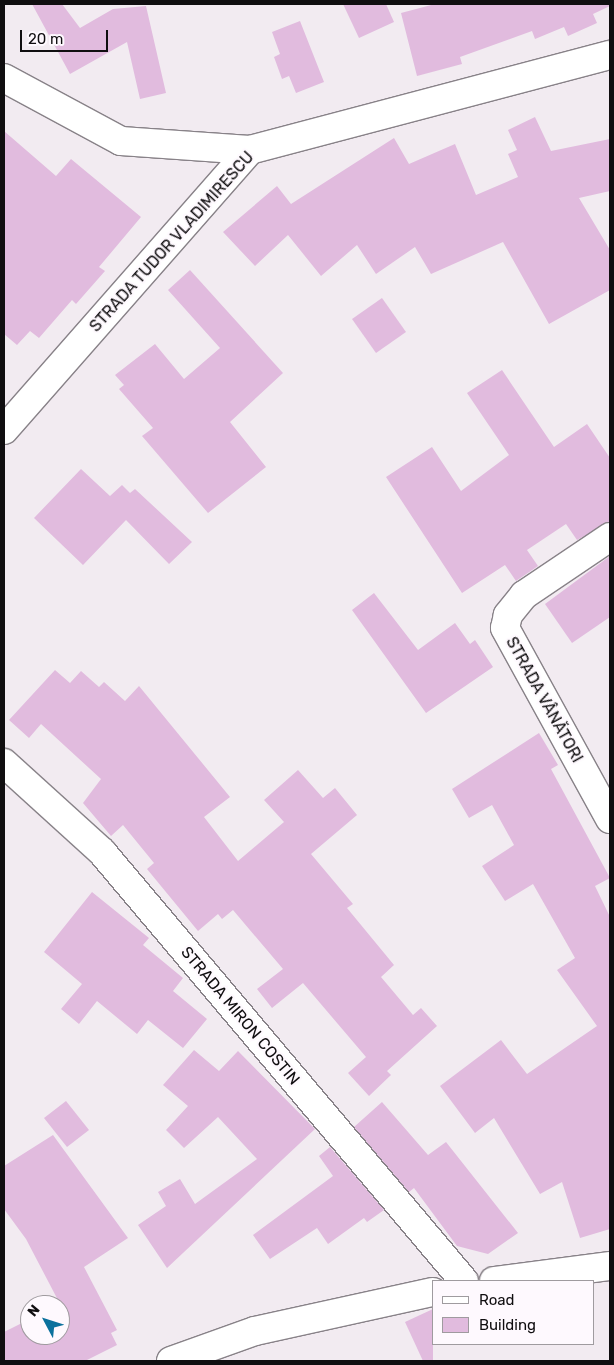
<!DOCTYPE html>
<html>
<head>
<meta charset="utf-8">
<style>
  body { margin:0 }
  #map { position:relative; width:614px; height:1365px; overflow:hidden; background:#f2ebf1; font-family:Rubik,sans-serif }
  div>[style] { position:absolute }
  .building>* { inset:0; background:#e1bbde }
  .roads { filter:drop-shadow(1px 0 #888288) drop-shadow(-1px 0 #888288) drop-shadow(0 1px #888288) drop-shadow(0 -1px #888288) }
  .street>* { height:28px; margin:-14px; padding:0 14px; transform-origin:14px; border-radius:14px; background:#fff }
  .secondary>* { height:28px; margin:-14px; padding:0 14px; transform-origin:14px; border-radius:14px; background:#fff }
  span { translate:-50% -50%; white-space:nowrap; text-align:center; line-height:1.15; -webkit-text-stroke:4.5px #fef9fe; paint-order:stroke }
  .street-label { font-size:16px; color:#100e10 }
  .frame { position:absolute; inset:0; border:5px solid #100e10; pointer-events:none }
  .legend { position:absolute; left:432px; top:1280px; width:162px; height:65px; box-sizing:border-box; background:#fef9fe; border:1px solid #9f9b9f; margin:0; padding:6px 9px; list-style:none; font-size:15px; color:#100e10 }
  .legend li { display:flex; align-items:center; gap:10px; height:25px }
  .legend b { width:25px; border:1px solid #9f9b9f }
  .north { position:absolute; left:20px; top:1295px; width:50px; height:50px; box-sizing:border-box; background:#fef9fe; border:1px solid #9f9b9f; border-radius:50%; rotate:310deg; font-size:14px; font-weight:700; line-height:20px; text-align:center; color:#100e10 }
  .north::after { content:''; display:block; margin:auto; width:18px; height:22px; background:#0b719d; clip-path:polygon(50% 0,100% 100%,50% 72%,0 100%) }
  .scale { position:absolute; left:20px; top:30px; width:88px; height:22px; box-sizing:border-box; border:2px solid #100e10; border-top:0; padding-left:6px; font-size:15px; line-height:18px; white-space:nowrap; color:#100e10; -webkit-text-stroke:4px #fef9fe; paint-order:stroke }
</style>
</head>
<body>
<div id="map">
  <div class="building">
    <div style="clip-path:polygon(32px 4px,62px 4px,80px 28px,113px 9px,146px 6px,166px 93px,140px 99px,127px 42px,70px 74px)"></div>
    <div style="clip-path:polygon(343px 4px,386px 4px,394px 22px,359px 38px)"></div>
    <div style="clip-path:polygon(435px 4px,610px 4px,610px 6px,593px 14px,597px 23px,568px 36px,564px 27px,535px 39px,532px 31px,460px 57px,462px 64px,417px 76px,401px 13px)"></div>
    <div style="clip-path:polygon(300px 21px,324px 82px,296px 93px,289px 76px,282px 79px,274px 57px,280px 54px,272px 32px)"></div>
    <div style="clip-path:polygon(535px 117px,551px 151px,610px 139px,610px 191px,579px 198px,610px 250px,610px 290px,549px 324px,503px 242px,431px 274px,415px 247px,376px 274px,357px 245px,321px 276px,288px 235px,255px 266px,223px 232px,277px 186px,291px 204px,394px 138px,409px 164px,455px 144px,476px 195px,518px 177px,508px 154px,517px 150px,508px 130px)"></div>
    <div style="clip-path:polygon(4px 131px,56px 176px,71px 159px,141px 217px,99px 267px,105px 271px,76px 304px,72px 300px,39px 338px,30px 331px,17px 345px,4px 334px)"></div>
    <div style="clip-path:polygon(190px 270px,283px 373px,230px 422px,266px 467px,208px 513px,142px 436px,153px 428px,119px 389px,124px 385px,115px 375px,155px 344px,184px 379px,220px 348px,168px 290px)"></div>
    <div style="clip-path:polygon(382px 298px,406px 332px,376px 353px,352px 319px)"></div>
    <div style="clip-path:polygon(502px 370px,554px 447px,587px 424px,610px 458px,610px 522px,577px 540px,566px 524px,527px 550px,538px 566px,516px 581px,505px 565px,462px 593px,386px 477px,432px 447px,461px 491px,509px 455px,467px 393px)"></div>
    <div style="clip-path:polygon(81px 469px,110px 496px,122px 485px,130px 493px,135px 489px,192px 542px,169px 564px,126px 520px,83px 565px,34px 518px)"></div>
    <div style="clip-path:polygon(610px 556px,610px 617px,572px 643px,545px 604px)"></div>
    <div style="clip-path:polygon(374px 593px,418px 650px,455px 623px,470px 644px,475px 640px,493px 667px,426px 713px,352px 610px)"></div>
    <div style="clip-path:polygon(55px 670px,70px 683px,81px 671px,99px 687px,104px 682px,125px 701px,139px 686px,230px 797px,204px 817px,238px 861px,284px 822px,264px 800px,298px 770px,323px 798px,335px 788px,357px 815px,311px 854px,353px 904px,347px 908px,394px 965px,381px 977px,413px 1015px,421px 1008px,437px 1026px,387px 1071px,391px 1075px,369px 1096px,348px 1073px,366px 1057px,303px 983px,272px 1008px,257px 989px,283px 969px,233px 910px,222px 919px,218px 914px,198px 931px,147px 869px,154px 863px,123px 825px,111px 836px,83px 803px,101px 779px,41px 724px,29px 738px,9px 720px)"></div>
    <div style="clip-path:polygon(539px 733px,558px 765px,551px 769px,610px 878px,595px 886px,610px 917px,610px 1229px,580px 1238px,562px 1182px,540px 1194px,494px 1118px,475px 1133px,440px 1086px,501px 1040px,527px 1074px,597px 1026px,557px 970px,575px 958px,533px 884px,505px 901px,482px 866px,514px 845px,492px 805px,469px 818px,452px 789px)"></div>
    <div style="clip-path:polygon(92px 892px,149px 938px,143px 945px,183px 978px,173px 991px,207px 1019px,183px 1048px,148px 1020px,137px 1034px,97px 1001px,79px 1024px,61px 1009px,82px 984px,44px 952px)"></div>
    <div style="clip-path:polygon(194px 1050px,219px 1071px,238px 1051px,315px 1129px,167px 1268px,138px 1225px,166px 1206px,158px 1192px,180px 1179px,195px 1204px,257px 1159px,218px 1117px,184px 1148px,166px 1130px,188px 1106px,163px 1085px)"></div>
    <div style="clip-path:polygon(66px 1101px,89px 1130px,67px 1147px,44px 1118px)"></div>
    <div style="clip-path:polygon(382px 1102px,428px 1155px,446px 1142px,518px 1233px,488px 1254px,457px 1246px,414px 1188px,409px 1192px,354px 1127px)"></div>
    <div style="clip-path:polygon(53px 1135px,128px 1238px,84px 1267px,117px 1330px,111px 1333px,117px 1345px,85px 1361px,4px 1361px,4px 1332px,30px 1319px,30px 1335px,60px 1335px,60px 1304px,26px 1239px,4px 1209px,4px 1166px)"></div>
    <div style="clip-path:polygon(330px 1147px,384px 1210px,367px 1222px,364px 1218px,328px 1244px,317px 1228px,270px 1259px,253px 1235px,333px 1176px,319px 1156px)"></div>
    <div style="clip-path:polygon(433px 1309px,433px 1361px,423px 1361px,405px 1322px)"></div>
  </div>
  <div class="roads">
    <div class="street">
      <div style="left:4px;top:78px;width:133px;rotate:28.3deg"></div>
      <div style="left:121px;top:141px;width:129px;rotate:4deg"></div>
      <div style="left:4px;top:430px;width:373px;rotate:-48.7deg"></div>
      <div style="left:250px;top:150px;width:372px;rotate:-14.8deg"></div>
      <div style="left:610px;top:537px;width:104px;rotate:146deg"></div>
      <div style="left:524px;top:595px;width:26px;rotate:129deg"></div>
      <div style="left:508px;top:615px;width:13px;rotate:103deg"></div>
      <div style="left:505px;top:628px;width:218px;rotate:61.2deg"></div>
      <div style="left:4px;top:763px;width:132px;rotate:42.2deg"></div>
      <div style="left:102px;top:852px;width:561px;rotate:49.84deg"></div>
    </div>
    <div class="secondary">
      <div style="left:494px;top:1281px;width:117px;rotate:-7.4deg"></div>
      <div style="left:171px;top:1361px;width:89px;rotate:-19.7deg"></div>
      <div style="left:255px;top:1331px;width:182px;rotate:-12.4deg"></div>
    </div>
  </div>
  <div class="street-label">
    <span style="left:172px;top:242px;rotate:-48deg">STRADA TUDOR VLADIMIRESCU</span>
    <span style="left:544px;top:700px;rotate:61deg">STRADA VÂNĂTORI</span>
    <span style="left:240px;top:1016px;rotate:50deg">STRADA MIRON COSTIN</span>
  </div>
  <div class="frame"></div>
  <ul class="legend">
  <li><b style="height:6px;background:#fff"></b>Road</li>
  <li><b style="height:14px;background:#e1bbde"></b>Building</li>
  </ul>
  <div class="north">N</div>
  <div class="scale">20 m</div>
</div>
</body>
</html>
